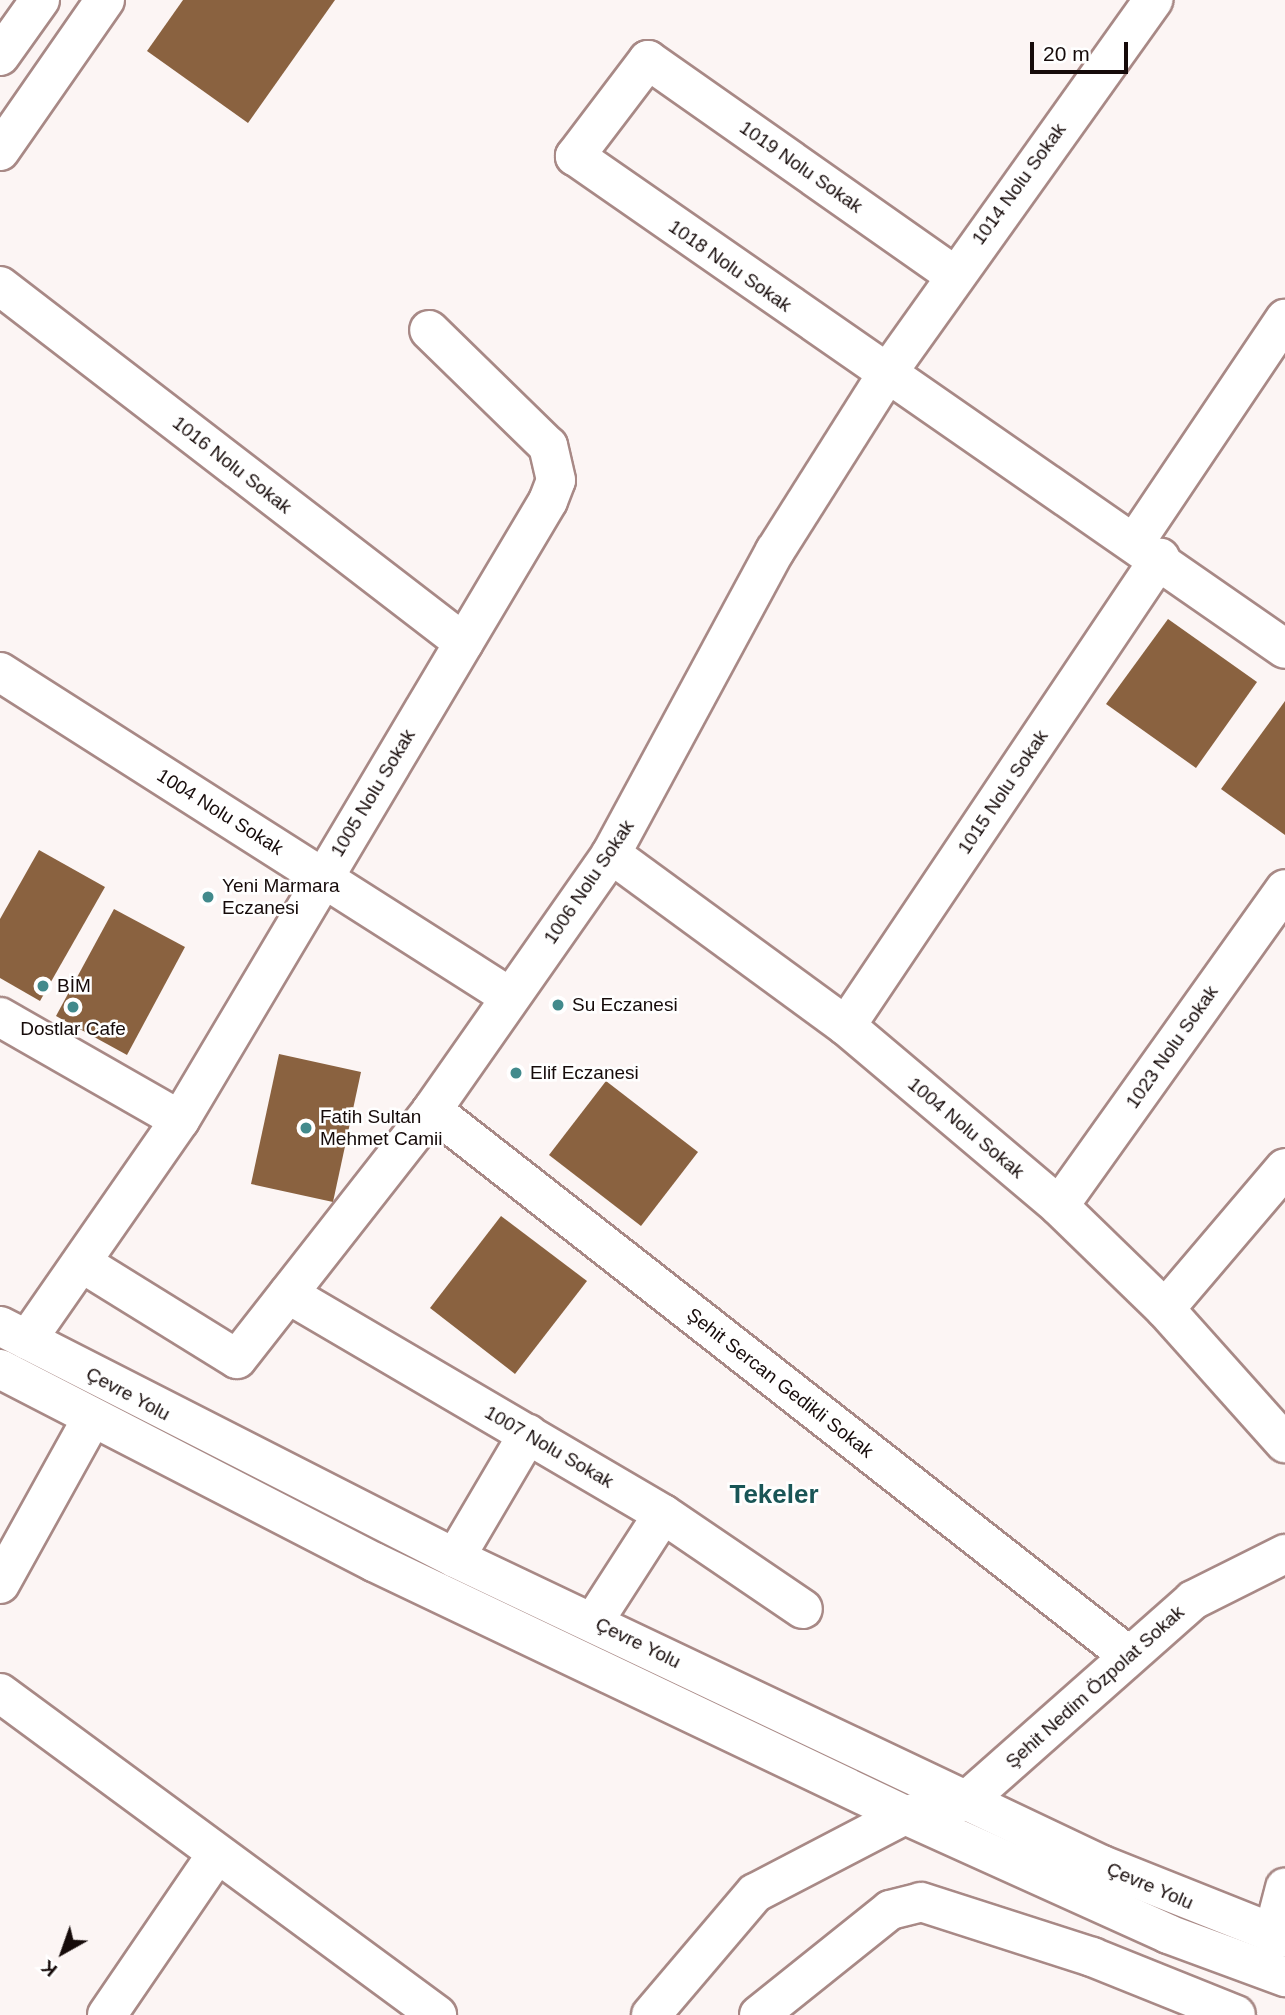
<!DOCTYPE html>
<html>
<head>
<meta charset="utf-8">
<style>
  body { margin:0 }
  #map { position:relative; width:1285px; height:2015px; overflow:hidden; background:#fcf5f4; font-family:Helvetica,sans-serif }
  div>[style] { position:absolute }
  .building>* { inset:0; background:#8a6240 }
  .roads { filter:drop-shadow(2px 0 #a88986) drop-shadow(-2px 0 #a88986) drop-shadow(0 2px #a88986) drop-shadow(0 -2px #a88986) }
  .minor>* { height:38px; margin:-19px; padding:0 19px; transform-origin:19px; border-radius:19px; background:#fff }
  .major>* { height:38px; margin:-19px; padding:0 19px; transform-origin:19px; border-radius:19px; background:#fff }
  .dots>* { width:19px; height:19px; translate:-50% -50%; box-sizing:border-box; border:4px solid #fff; border-radius:50% }
  span { translate:-50% -50%; white-space:nowrap; text-align:center; line-height:1.15; -webkit-text-stroke:5px #fff; paint-order:stroke }
  .street-label { font-size:19px; color:#160b0a }
  .poi-label { font-size:19px; color:#160b0a }
  .left { translate:0 -50%; text-align:left }
  .district-label { font-size:26px; color:#195556; font-weight:700 }
  .north { position:absolute; left:28px; top:1917px; width:70px; height:70px; -webkit-text-stroke:5px #fff; paint-order:stroke; rotate:220deg; font-size:19px; font-weight:700; line-height:28px; text-align:center; color:#160b0a }
  .north::after { content:''; display:block; margin:auto; width:24px; height:32px; background:#160b0a; clip-path:polygon(50% 0,100% 100%,50% 72%,0 100%) }
  .scale { position:absolute; left:1030px; top:42px; width:98px; height:32px; box-sizing:border-box; border:4px solid #160b0a; border-top:0; padding-left:9px; font-size:21px; line-height:24px; white-space:nowrap; color:#160b0a; -webkit-text-stroke:5px #fff; paint-order:stroke }
</style>
</head>
<body>
<div id="map">
  <div class="building">
    <div style="clip-path:polygon(183px 0,335px 0,248px 123px,147px 51px)"></div>
    <div style="clip-path:polygon(1168px 619px,1257px 682px,1196px 768px,1106px 704px)"></div>
    <div style="clip-path:polygon(1285px 701px,1285px 835px,1221px 789px)"></div>
    <div style="clip-path:polygon(39px 850px,105px 887px,40px 1001px,0 978px,0 919px)"></div>
    <div style="clip-path:polygon(114px 909px,185px 947px,127px 1055px,56px 1016px)"></div>
    <div style="clip-path:polygon(279px 1054px,361px 1072px,333px 1202px,251px 1184px)"></div>
    <div style="clip-path:polygon(606px 1081px,698px 1152px,641px 1226px,549px 1155px)"></div>
    <div style="clip-path:polygon(501px 1216px,587px 1281px,515px 1374px,430px 1308px)"></div>
  </div>
  <div class="roads">
    <div class="minor">
      <div style="left:954px;top:275px;width:374px;rotate:-144.9deg"></div>
      <div style="left:648px;top:60px;width:121px;rotate:127.2deg"></div>
      <div style="left:575px;top:156px;width:864px;rotate:34.77deg"></div>
      <div style="left:0;top:286px;width:585px;rotate:37.57deg"></div>
      <div style="left:1135px;top:542px;width:269px;rotate:-56.1deg"></div>
      <div style="left:0;top:672px;width:605px;rotate:32.51deg"></div>
      <div style="left:611px;top:854px;width:291px;rotate:36.2deg"></div>
      <div style="left:846px;top:1026px;width:279px;rotate:40.2deg"></div>
      <div style="left:1059px;top:1206px;width:148px;rotate:44.2deg"></div>
      <div style="left:1165px;top:1309px;width:180px;rotate:48.2deg"></div>
      <div style="left:0;top:1017px;width:207px;rotate:29.8deg"></div>
      <div style="left:846px;top:1026px;width:564px;rotate:-56.14deg"></div>
      <div style="left:432px;top:1110px;width:885px;rotate:38.07deg"></div>
      <div style="left:1059px;top:1206px;width:389px;rotate:-54.5deg"></div>
      <div style="left:82px;top:1263px;width:182px;rotate:31.8deg"></div>
      <div style="left:237px;top:1359px;width:316px;rotate:-51.9deg"></div>
      <div style="left:432px;top:1110px;width:312px;rotate:-55deg"></div>
      <div style="left:611px;top:854px;width:345px;rotate:-61.6deg"></div>
      <div style="left:775px;top:551px;width:212px;rotate:-57.7deg"></div>
      <div style="left:888px;top:372px;width:457px;rotate:-54.5deg"></div>
      <div style="left:288px;top:1294px;width:435px;rotate:30.4deg"></div>
      <div style="left:663px;top:1514px;width:169px;rotate:34.2deg"></div>
      <div style="left:1165px;top:1309px;width:185px;rotate:-49.6deg"></div>
      <div style="left:27px;top:1340px;width:268px;rotate:-55.2deg"></div>
      <div style="left:180px;top:1120px;width:720px;rotate:-59.27deg"></div>
      <div style="left:548px;top:501px;width:22px;rotate:-69deg"></div>
      <div style="left:556px;top:480px;width:35px;rotate:-103deg"></div>
      <div style="left:548px;top:446px;width:166px;rotate:-135.7deg"></div>
      <div style="left:455px;top:1558px;width:144px;rotate:-59.5deg"></div>
      <div style="left:0;top:1584px;width:190px;rotate:-61deg"></div>
      <div style="left:594px;top:1621px;width:127px;rotate:-57.2deg"></div>
      <div style="left:0;top:1693px;width:543px;rotate:36.38deg"></div>
      <div style="left:1273px;top:1934px;width:48px;rotate:-75.4deg"></div>
      <div style="left:107px;top:2015px;width:194px;rotate:-55.7deg"></div>
      <div style="left:651px;top:2015px;width:160px;rotate:-49.6deg"></div>
      <div style="left:755px;top:1893px;width:169px;rotate:-27.5deg"></div>
      <div style="left:905px;top:1815px;width:63px;rotate:-12.9deg"></div>
      <div style="left:966px;top:1801px;width:303px;rotate:-41.5deg"></div>
      <div style="left:1193px;top:1600px;width:103px;rotate:-26.6deg"></div>
      <div style="left:759px;top:2015px;width:168px;rotate:-38.7deg"></div>
      <div style="left:890px;top:1910px;width:32px;rotate:-14deg"></div>
      <div style="left:921px;top:1902px;width:180px;rotate:17.8deg"></div>
      <div style="left:1092px;top:1957px;width:155px;rotate:21.9deg"></div>
    </div>
    <div class="major">
      <div style="left:0;top:56px;width:69px;rotate:-54.5deg"></div>
      <div style="left:0;top:151px;width:184px;rotate:-55.2deg"></div>
      <div style="left:0;top:1326px;width:511px;rotate:27.02deg"></div>
      <div style="left:455px;top:1558px;width:716px;rotate:25.38deg"></div>
      <div style="left:1102px;top:1865px;width:197px;rotate:21.7deg"></div>
      <div style="left:0;top:1369px;width:421px;rotate:27.3deg"></div>
      <div style="left:374px;top:1562px;width:588px;rotate:25.48deg"></div>
      <div style="left:905px;top:1815px;width:289px;rotate:24.3deg"></div>
      <div style="left:1168px;top:1934px;width:125px;rotate:20.2deg"></div>
    </div>
  </div>
  <div class="dots">
    <div style="left:208px;top:897px;background:#428a8c"></div>
    <div style="left:43px;top:986px;background:#428a8c"></div>
    <div style="left:558px;top:1005px;background:#428a8c"></div>
    <div style="left:73px;top:1007px;background:#428a8c"></div>
    <div style="left:516px;top:1073px;background:#428a8c"></div>
    <div style="left:306px;top:1128px;background:#428a8c"></div>
  </div>
  <div class="street-label">
    <span style="left:801px;top:167px;rotate:35deg">1019 Nolu Sokak</span>
    <span style="left:1019px;top:184px;rotate:-54deg">1014 Nolu Sokak</span>
    <span style="left:730px;top:266px;rotate:35deg">1018 Nolu Sokak</span>
    <span style="left:232px;top:465px;rotate:38deg">1016 Nolu Sokak</span>
    <span style="left:1003px;top:792px;rotate:-56deg">1015 Nolu Sokak</span>
    <span style="left:373px;top:793px;rotate:-59deg">1005 Nolu Sokak</span>
    <span style="left:220px;top:812px;rotate:32deg">1004 Nolu Sokak</span>
    <span style="left:589px;top:882px;rotate:-56deg">1006 Nolu Sokak</span>
    <span style="left:1172px;top:1047px;rotate:-55deg">1023 Nolu Sokak</span>
    <span style="left:966px;top:1128px;rotate:40deg">1004 Nolu Sokak</span>
    <span style="left:780px;top:1383px;rotate:38deg">Şehit Sercan Gedikli Sokak</span>
    <span style="left:128px;top:1394px;rotate:28deg">Çevre Yolu</span>
    <span style="left:549px;top:1447px;rotate:30deg">1007 Nolu Sokak</span>
    <span style="left:638px;top:1643px;rotate:26deg">Çevre Yolu</span>
    <span style="left:1095px;top:1687px;rotate:-42deg">Şehit Nedim Özpolat Sokak</span>
    <span style="left:1150px;top:1886px;rotate:23deg">Çevre Yolu</span>
  </div>
  <div class="poi-label">
    <span class="left" style="left:222px;top:897px">Yeni Marmara<br>Eczanesi</span>
    <span class="left" style="left:57px;top:986px">BİM</span>
    <span class="left" style="left:572px;top:1005px">Su Eczanesi</span>
    <span style="left:73px;top:1029px">Dostlar Cafe</span>
    <span class="left" style="left:530px;top:1073px">Elif Eczanesi</span>
    <span class="left" style="left:320px;top:1128px">Fatih Sultan<br>Mehmet Camii</span>
  </div>
  <div class="district-label">
    <span style="left:774px;top:1495px">Tekeler</span>
  </div>
  <div class="north">K</div>
  <div class="scale">20 m</div>
</div>
</body>
</html>
